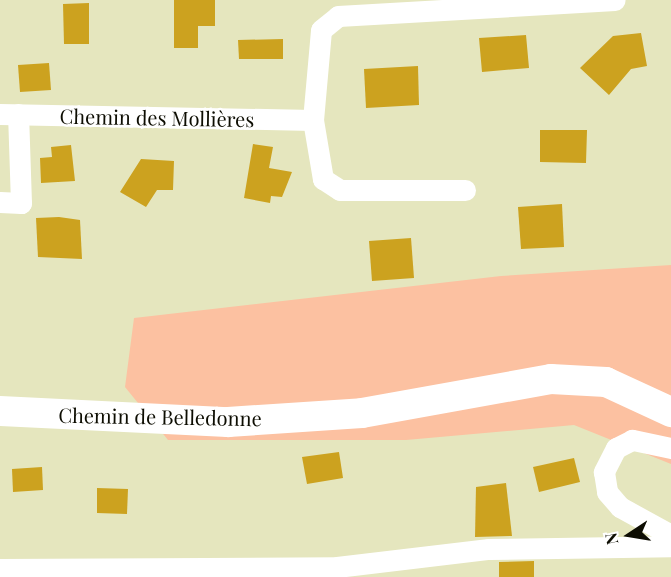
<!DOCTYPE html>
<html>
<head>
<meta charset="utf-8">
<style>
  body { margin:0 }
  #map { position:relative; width:671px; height:577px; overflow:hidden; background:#e5e6be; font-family:"Playfair Display",serif }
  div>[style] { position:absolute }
  .green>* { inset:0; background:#fcc1a1 }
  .building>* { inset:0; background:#cca21f }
  .minor>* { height:21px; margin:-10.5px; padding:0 10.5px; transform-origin:10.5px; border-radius:10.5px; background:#fff }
  .secondary>* { height:30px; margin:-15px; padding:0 15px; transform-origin:15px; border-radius:15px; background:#fff }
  span { translate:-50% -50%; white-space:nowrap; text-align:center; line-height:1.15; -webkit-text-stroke:5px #fff; paint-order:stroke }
  .street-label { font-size:20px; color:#0d0d02 }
  .north { position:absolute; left:599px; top:505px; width:60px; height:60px; -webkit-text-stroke:4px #fff; paint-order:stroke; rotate:258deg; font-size:16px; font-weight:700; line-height:24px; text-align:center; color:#0d0d02 }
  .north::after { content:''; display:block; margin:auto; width:21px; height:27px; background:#0d0d02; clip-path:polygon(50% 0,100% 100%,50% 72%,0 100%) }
</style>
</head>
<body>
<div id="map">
  <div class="green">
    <div style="clip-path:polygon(671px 265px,671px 464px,574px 425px,406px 440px,168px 440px,125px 387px,134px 318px,501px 276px)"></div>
  </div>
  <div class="building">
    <div style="clip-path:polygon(174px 0,215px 0,215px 26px,198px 26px,198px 48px,174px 48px)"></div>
    <div style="clip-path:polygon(89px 3px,89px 44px,64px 44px,63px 4px)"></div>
    <div style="clip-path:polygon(641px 33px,647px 66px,631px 69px,609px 95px,580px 68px,613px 36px)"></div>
    <div style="clip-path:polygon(526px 35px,529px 68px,482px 72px,479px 38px)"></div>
    <div style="clip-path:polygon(283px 39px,283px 59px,239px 59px,238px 40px)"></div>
    <div style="clip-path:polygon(49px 63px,51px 90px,20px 92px,18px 65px)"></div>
    <div style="clip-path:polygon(418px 66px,419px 105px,366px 108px,364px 69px)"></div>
    <div style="clip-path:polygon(540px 130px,587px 130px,586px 163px,540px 162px)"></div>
    <div style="clip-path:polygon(253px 144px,273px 147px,269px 168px,292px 172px,282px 197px,271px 196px,270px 203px,244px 198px)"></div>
    <div style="clip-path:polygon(71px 145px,75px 181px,41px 183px,40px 158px,52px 157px,51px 147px)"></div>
    <div style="clip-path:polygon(141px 159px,174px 161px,173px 190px,157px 190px,146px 207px,120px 192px)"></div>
    <div style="clip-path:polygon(562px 204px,564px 247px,521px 249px,518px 207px)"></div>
    <div style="clip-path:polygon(59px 217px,80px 220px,82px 259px,38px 257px,36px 218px)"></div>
    <div style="clip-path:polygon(411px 238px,414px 278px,372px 281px,369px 241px)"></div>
    <div style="clip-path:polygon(339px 452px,343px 478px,307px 484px,302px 457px)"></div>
    <div style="clip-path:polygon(574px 458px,580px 482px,539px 492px,533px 467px)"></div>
    <div style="clip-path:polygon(42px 467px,43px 490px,13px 492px,12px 469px)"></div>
    <div style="clip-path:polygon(506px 483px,512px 536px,475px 537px,476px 487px)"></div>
    <div style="clip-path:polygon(97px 488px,128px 489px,127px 514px,97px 513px)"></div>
    <div style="clip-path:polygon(534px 561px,534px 577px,499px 577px,499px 562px)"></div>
  </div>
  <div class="minor">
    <div style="left:0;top:114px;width:313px;rotate:1.1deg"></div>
    <div style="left:313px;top:120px;width:90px;rotate:-84.9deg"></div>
    <div style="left:321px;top:30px;width:22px;rotate:-39deg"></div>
    <div style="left:338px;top:16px;width:277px;rotate:-3.3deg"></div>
    <div style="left:313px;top:120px;width:60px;rotate:80.4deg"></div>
    <div style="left:323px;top:179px;width:20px;rotate:33deg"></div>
    <div style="left:340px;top:190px;width:125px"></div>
    <div style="left:0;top:202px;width:21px;rotate:3deg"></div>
    <div style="left:21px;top:203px;width:89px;rotate:-91.9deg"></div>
    <div style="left:671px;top:448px;width:40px;rotate:-168deg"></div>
    <div style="left:632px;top:440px;width:18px;rotate:153deg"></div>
    <div style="left:616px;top:448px;width:27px;rotate:117deg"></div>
    <div style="left:604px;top:472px;width:20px;rotate:81deg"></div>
    <div style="left:607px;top:492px;width:20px;rotate:49deg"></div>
    <div style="left:620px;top:507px;width:58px;rotate:28.8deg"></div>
    <div style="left:0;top:569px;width:337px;rotate:-0.3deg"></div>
    <div style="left:337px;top:567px;width:153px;rotate:-6.8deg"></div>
    <div style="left:489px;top:549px;width:182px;rotate:-0.9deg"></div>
  </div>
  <div class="secondary">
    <div style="left:0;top:411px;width:228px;rotate:2.8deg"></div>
    <div style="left:228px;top:422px;width:134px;rotate:-3.8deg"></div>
    <div style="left:362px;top:413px;width:192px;rotate:-10.2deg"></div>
    <div style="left:551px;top:379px;width:55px;rotate:3.1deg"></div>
    <div style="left:606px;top:382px;width:72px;rotate:24.8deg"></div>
  </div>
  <div class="street-label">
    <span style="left:157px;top:117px;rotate:1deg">Chemin des Mollières</span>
    <span style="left:160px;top:416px;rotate:1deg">Chemin de Belledonne</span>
  </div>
  <div class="north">N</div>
</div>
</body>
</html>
